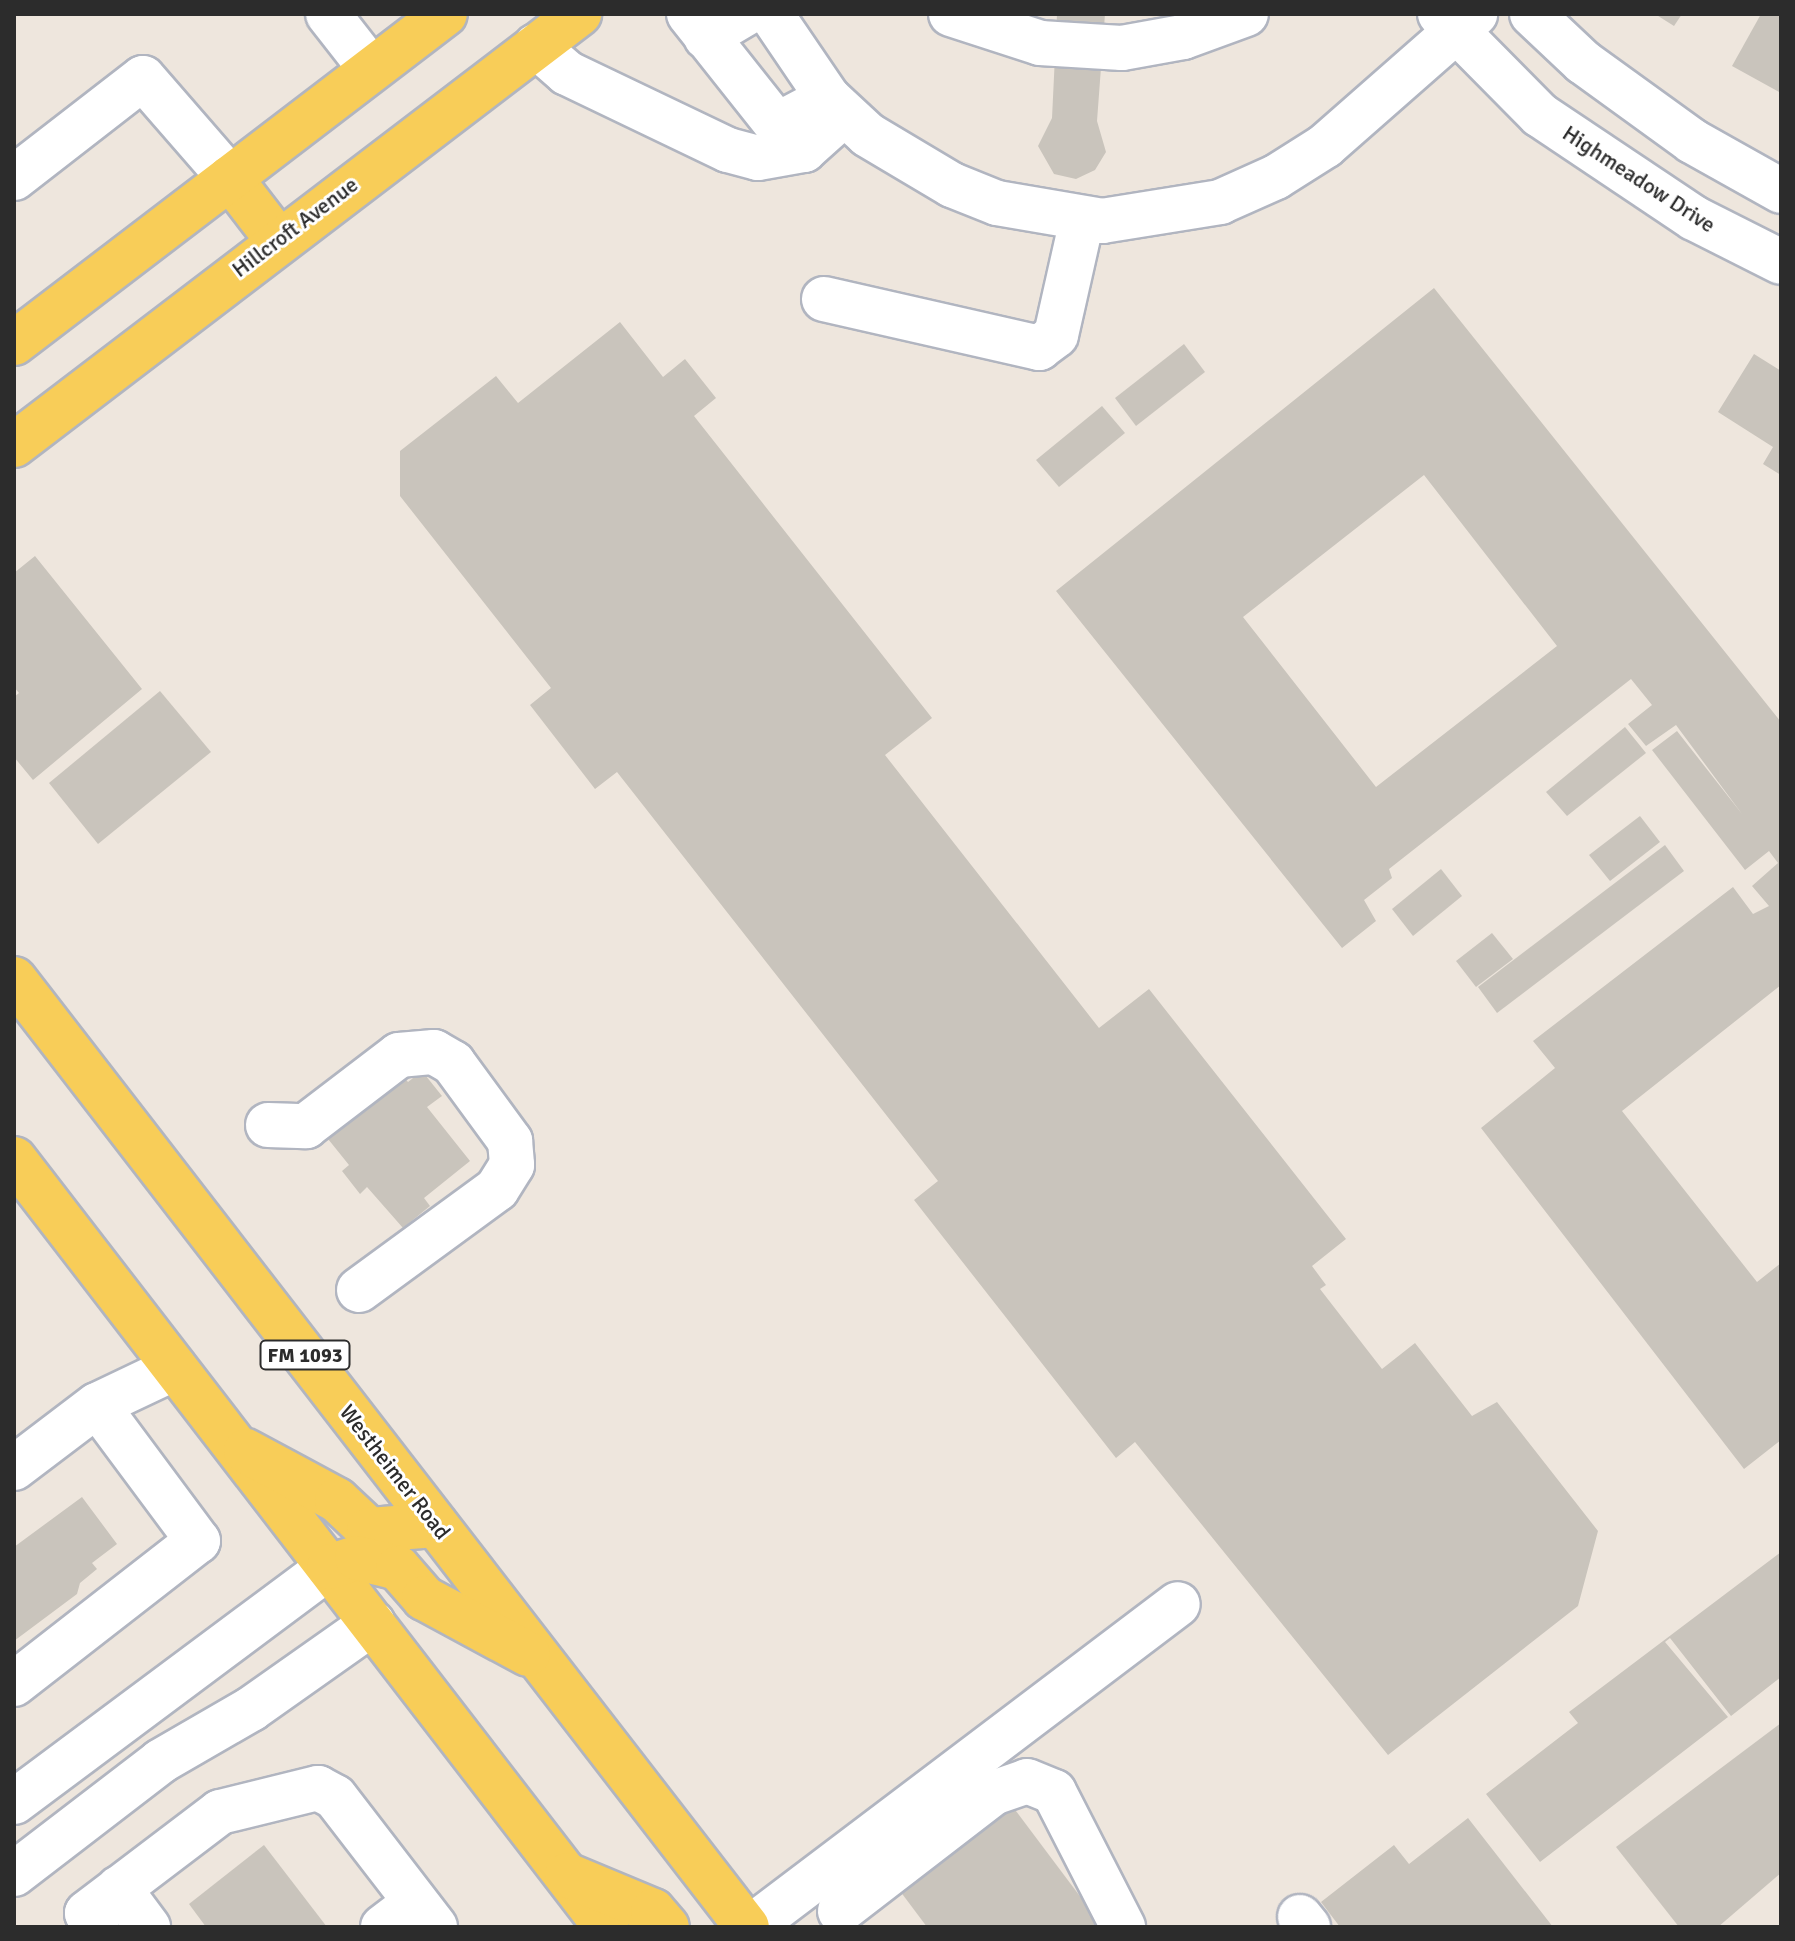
<!DOCTYPE html>
<html>
<head>
<meta charset="utf-8">
<style>
  body { margin:0 }
  #map { position:relative; width:1795px; height:1941px; overflow:hidden; background:#eee6dd; font-family:Signika,sans-serif }
  div>[style] { position:absolute }
  .building>* { inset:0; background:#c9c4bc }
  .roads { filter:drop-shadow(2px 0 #b1b5c0) drop-shadow(-2px 0 #b1b5c0) drop-shadow(0 2px #b1b5c0) drop-shadow(0 -2px #b1b5c0) }
  .minor>* { height:44px; margin:-22px; padding:0 22px; transform-origin:22px; border-radius:22px; background:#fff }
  .major>* { height:44px; margin:-22px; padding:0 22px; transform-origin:22px; border-radius:22px; background:#f8cd58 }
  span { translate:-50% -50%; white-space:nowrap; text-align:center; line-height:1.15; -webkit-text-stroke:6px #fff; paint-order:stroke }
  .shield-label span { padding:2px 6px; background:#fff; border:2px solid; border-radius:6px; -webkit-text-stroke-width:0 }
  .shield-label { font-size:20px; color:#2c2c2c; font-weight:700 }
  .street-label { font-size:22px; color:#2c2c2c }
  .frame { position:absolute; inset:0; border:16px solid #2c2c2c; pointer-events:none }
</style>
</head>
<body>
<div id="map">
  <div class="building">
    <div style="clip-path:polygon(1057px 14px,1105px 14px,1097px 121px,1106px 152px,1095px 170px,1076px 179px,1054px 174px,1038px 146px,1052px 118px)"></div>
    <div style="clip-path:polygon(1655px 14px,1682px 14px,1674px 26px)"></div>
    <div style="clip-path:polygon(1761px 14px,1781px 14px,1781px 93px,1732px 66px)"></div>
    <div style="clip-path:polygon(evenodd,1434px 288px,1781px 722px,1781px 985px,1622px 1111px,1757px 1282px,1781px 1263px,1781px 1440px,1744px 1469px,1481px 1128px,1555px 1068px,1533px 1041px,1733px 887px,1753px 914px,1769px 906px,1752px 886px,1778px 863px,1769px 851px,1745px 870px,1652px 750px,1677px 731px,1742px 814px,1676px 725px,1646px 746px,1628px 724px,1652px 705px,1631px 679px,1389px 869px,1392px 878px,1364px 900px,1376px 921px,1342px 948px,1056px 591px,1434px 288px,1424px 475px,1557px 646px,1376px 787px,1243px 617px,1424px 475px)"></div>
    <div style="clip-path:polygon(620px 322px,663px 377px,685px 359px,716px 398px,694px 416px,932px 718px,885px 755px,1099px 1028px,1149px 989px,1346px 1239px,1312px 1266px,1326px 1285px,1320px 1289px,1382px 1369px,1415px 1343px,1472px 1416px,1497px 1402px,1598px 1531px,1578px 1606px,1388px 1755px,1135px 1442px,1116px 1458px,914px 1200px,938px 1181px,617px 772px,595px 789px,530px 705px,551px 688px,400px 496px,400px 451px,496px 376px,518px 403px)"></div>
    <div style="clip-path:polygon(1184px 344px,1205px 372px,1136px 426px,1115px 398px)"></div>
    <div style="clip-path:polygon(1754px 354px,1781px 371px,1781px 475px,1763px 464px,1773px 447px,1718px 412px)"></div>
    <div style="clip-path:polygon(1102px 406px,1125px 433px,1059px 487px,1036px 460px)"></div>
    <div style="clip-path:polygon(35px 556px,142px 689px,33px 780px,14px 757px,14px 697px,19px 693px,14px 687px,14px 573px)"></div>
    <div style="clip-path:polygon(160px 691px,211px 752px,98px 844px,49px 783px)"></div>
    <div style="clip-path:polygon(1625px 727px,1646px 753px,1567px 816px,1546px 792px)"></div>
    <div style="clip-path:polygon(1640px 816px,1660px 842px,1610px 881px,1589px 855px)"></div>
    <div style="clip-path:polygon(1665px 845px,1684px 871px,1497px 1013px,1478px 987px)"></div>
    <div style="clip-path:polygon(1441px 869px,1462px 896px,1413px 936px,1392px 909px)"></div>
    <div style="clip-path:polygon(1492px 933px,1513px 959px,1476px 987px,1456px 961px)"></div>
    <div style="clip-path:polygon(422px 1071px,442px 1096px,427px 1107px,470px 1161px,424px 1198px,430px 1206px,403px 1228px,367px 1187px,360px 1194px,342px 1171px,349px 1165px,324px 1134px,400px 1073px,408px 1082px)"></div>
    <div style="clip-path:polygon(82px 1497px,117px 1544px,92px 1563px,97px 1569px,80px 1583px,77px 1594px,14px 1641px,14px 1547px)"></div>
    <div style="clip-path:polygon(1781px 1552px,1781px 1677px,1731px 1716px,1670px 1638px,1665px 1642px,1728px 1717px,1540px 1862px,1486px 1794px,1578px 1723px,1569px 1712px)"></div>
    <div style="clip-path:polygon(1781px 1723px,1781px 1873px,1718px 1927px,1679px 1927px,1616px 1847px)"></div>
    <div style="clip-path:polygon(1010px 1803px,1103px 1927px,927px 1927px,897px 1887px)"></div>
    <div style="clip-path:polygon(1468px 1818px,1553px 1927px,1340px 1927px,1321px 1902px,1394px 1845px,1409px 1864px)"></div>
    <div style="clip-path:polygon(264px 1845px,327px 1927px,206px 1927px,189px 1904px)"></div>
  </div>
  <div class="roads">
    <div class="minor">
      <div style="left:328px;top:14px;width:70px;rotate:52deg"></div>
      <div style="left:689px;top:14px;width:142px;rotate:51.6deg"></div>
      <div style="left:777px;top:125px;width:58px;rotate:-27.9deg"></div>
      <div style="left:771px;top:14px;width:102px;rotate:55.8deg"></div>
      <div style="left:828px;top:98px;width:54px;rotate:42.8deg"></div>
      <div style="left:868px;top:135px;width:98px;rotate:30.8deg"></div>
      <div style="left:952px;top:185px;width:48px;rotate:21.8deg"></div>
      <div style="left:997px;top:203px;width:107px;rotate:9.7deg"></div>
      <div style="left:1102px;top:221px;width:120px;rotate:-9.1deg"></div>
      <div style="left:1220px;top:202px;width:61px;rotate:-24.1deg"></div>
      <div style="left:1276px;top:177px;width:58px;rotate:-32.3deg"></div>
      <div style="left:1325px;top:146px;width:200px;rotate:-41.3deg"></div>
      <div style="left:951px;top:14px;width:94px;rotate:18deg"></div>
      <div style="left:1040px;top:43px;width:82px;rotate:3.5deg"></div>
      <div style="left:1122px;top:48px;width:62px;rotate:-10.2deg"></div>
      <div style="left:1183px;top:37px;width:67px;rotate:-20.1deg"></div>
      <div style="left:1440px;top:14px;width:142px;rotate:45.3deg"></div>
      <div style="left:1540px;top:115px;width:185px;rotate:33.8deg"></div>
      <div style="left:1694px;top:218px;width:97px;rotate:26.8deg"></div>
      <div style="left:1532px;top:14px;width:70px;rotate:43.3deg"></div>
      <div style="left:1583px;top:62px;width:135px;rotate:35.9deg"></div>
      <div style="left:1692px;top:141px;width:102px;rotate:29.3deg"></div>
      <div style="left:706px;top:37px;width:45px;rotate:-30.5deg"></div>
      <div style="left:536px;top:46px;width:41px;rotate:41.1deg"></div>
      <div style="left:567px;top:73px;width:178px;rotate:25.6deg"></div>
      <div style="left:728px;top:150px;width:31px;rotate:15deg"></div>
      <div style="left:758px;top:158px;width:47px;rotate:-9.9deg"></div>
      <div style="left:804px;top:150px;width:54px;rotate:-42deg"></div>
      <div style="left:14px;top:178px;width:163px;rotate:-37.8deg"></div>
      <div style="left:143px;top:78px;width:133px;rotate:49deg"></div>
      <div style="left:824px;top:299px;width:221px;rotate:12.8deg"></div>
      <div style="left:1039px;top:348px;width:21px;rotate:-37deg"></div>
      <div style="left:1056px;top:335px;width:118px;rotate:-77.3deg"></div>
      <div style="left:268px;top:1125px;width:38px;rotate:2deg"></div>
      <div style="left:306px;top:1126px;width:117px;rotate:-37.4deg"></div>
      <div style="left:399px;top:1055px;width:35px;rotate:-5deg"></div>
      <div style="left:434px;top:1052px;width:22px;rotate:30deg"></div>
      <div style="left:453px;top:1063px;width:97px;rotate:53.8deg"></div>
      <div style="left:510px;top:1141px;width:24px;rotate:85deg"></div>
      <div style="left:512px;top:1165px;width:28px;rotate:122deg"></div>
      <div style="left:497px;top:1189px;width:171px;rotate:143.8deg"></div>
      <div style="left:14px;top:1468px;width:104px;rotate:-37.2deg"></div>
      <div style="left:97px;top:1405px;width:86px;rotate:-25.4deg"></div>
      <div style="left:14px;top:1684px;width:233px;rotate:-37.9deg"></div>
      <div style="left:198px;top:1541px;width:169px;rotate:-126.6deg"></div>
      <div style="left:14px;top:1802px;width:393px;rotate:-36.7deg"></div>
      <div style="left:14px;top:1874px;width:185px;rotate:-37.5deg"></div>
      <div style="left:161px;top:1761px;width:104px;rotate:-30deg"></div>
      <div style="left:251px;top:1709px;width:149px;rotate:-35.2deg"></div>
      <div style="left:119px;top:1888px;width:49px;rotate:53.4deg"></div>
      <div style="left:840px;top:1911px;width:193px;rotate:-37.6deg"></div>
      <div style="left:993px;top:1793px;width:36px;rotate:-19deg"></div>
      <div style="left:1027px;top:1781px;width:29px;rotate:22deg"></div>
      <div style="left:1054px;top:1792px;width:152px;rotate:62.9deg"></div>
      <div style="left:1300px;top:1917px;width:13px;rotate:51deg"></div>
      <div style="left:97px;top:1927px;width:17px;rotate:-126deg"></div>
      <div style="left:87px;top:1913px;width:167px;rotate:-37.2deg"></div>
      <div style="left:220px;top:1812px;width:101px;rotate:-13.8deg"></div>
      <div style="left:318px;top:1788px;width:19px;rotate:28deg"></div>
      <div style="left:335px;top:1797px;width:164px;rotate:52.4deg"></div>
      <div style="left:383px;top:1927px;width:40px;rotate:-37deg"></div>
      <div style="left:751px;top:1927px;width:535px;rotate:-37.11deg"></div>
    </div>
    <div class="major">
      <div style="left:230px;top:178px;width:77px;rotate:52.4deg"></div>
      <div style="left:14px;top:343px;width:542px;rotate:-37.36deg"></div>
      <div style="left:14px;top:445px;width:711px;rotate:-37.34deg"></div>
      <div style="left:14px;top:979px;width:1198px;rotate:52.29deg"></div>
      <div style="left:14px;top:1159px;width:970px;rotate:52.37deg"></div>
      <div style="left:246px;top:1451px;width:103px;rotate:28.3deg"></div>
      <div style="left:337px;top:1500px;width:44px;rotate:43.2deg"></div>
      <div style="left:369px;top:1530px;width:67px;rotate:-4.3deg"></div>
      <div style="left:329px;top:1567px;width:29px;rotate:-18deg"></div>
      <div style="left:357px;top:1558px;width:42px;rotate:13.7deg"></div>
      <div style="left:398px;top:1568px;width:40px;rotate:49deg"></div>
      <div style="left:424px;top:1598px;width:118px;rotate:28.3deg"></div>
      <div style="left:567px;top:1875px;width:93px;rotate:22.7deg"></div>
      <div style="left:653px;top:1911px;width:21px;rotate:49deg"></div>
    </div>
  </div>
  <div class="shield-label">
    <span style="left:305px;top:1355px">FM 1093</span>
  </div>
  <div class="street-label">
    <span style="left:1639px;top:179px;rotate:33deg">Highmeadow Drive</span>
    <span style="left:295px;top:227px;rotate:-37deg">Hillcroft Avenue</span>
    <span style="left:395px;top:1472px;rotate:52deg">Westheimer Road</span>
  </div>
  <div class="frame"></div>
</div>
</body>
</html>
